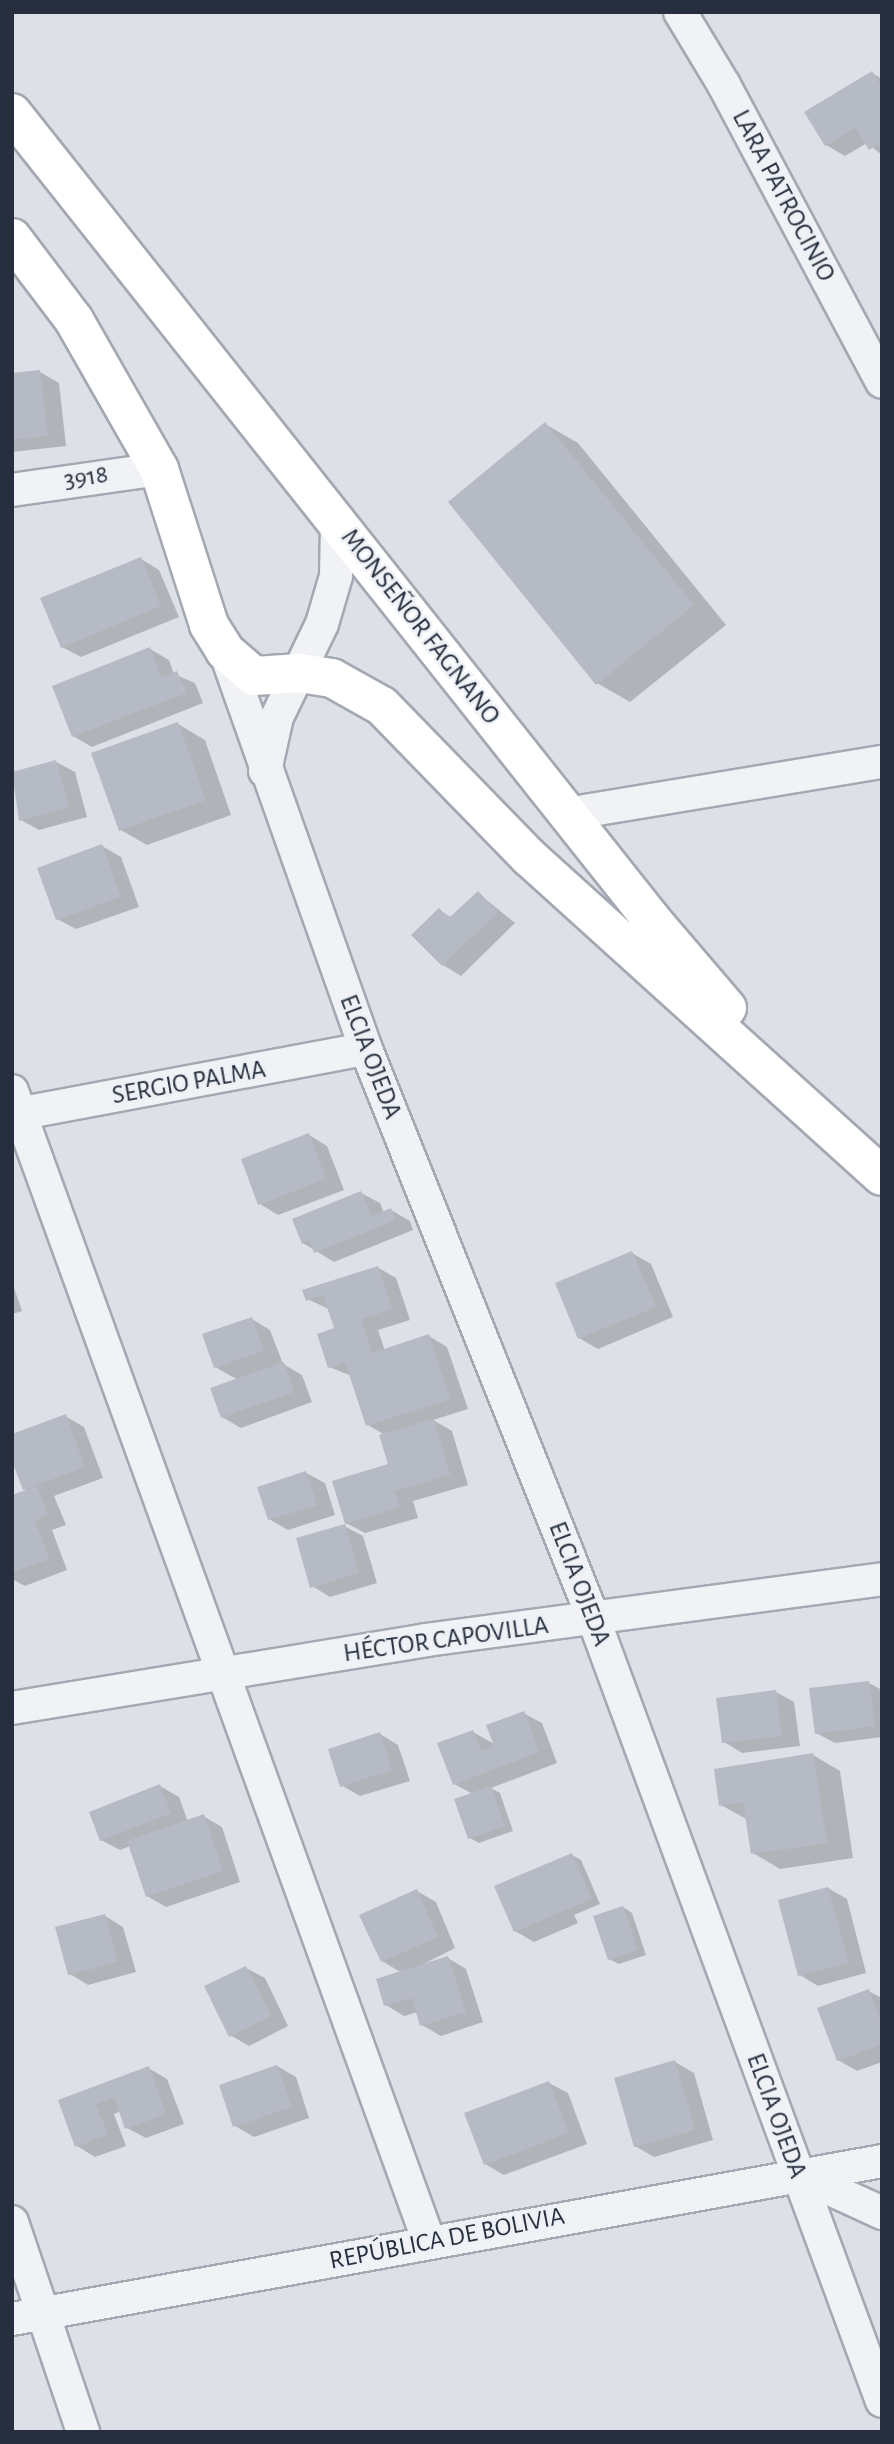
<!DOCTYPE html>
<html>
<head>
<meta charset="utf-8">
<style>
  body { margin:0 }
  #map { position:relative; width:894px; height:2444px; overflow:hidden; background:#dde1e7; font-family:"Alegreya Sans",sans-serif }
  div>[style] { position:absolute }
  .shadow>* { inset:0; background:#0003 }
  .building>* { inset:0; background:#b5bac4 }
  .roads { filter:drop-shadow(2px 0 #a3a8b1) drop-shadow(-2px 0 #a3a8b1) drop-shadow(0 2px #a3a8b1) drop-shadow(0 -2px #a3a8b1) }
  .street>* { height:32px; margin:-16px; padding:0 16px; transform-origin:16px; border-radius:16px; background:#f0f2f6 }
  .secondary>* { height:38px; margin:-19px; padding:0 19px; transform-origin:19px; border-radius:19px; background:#fff }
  span { translate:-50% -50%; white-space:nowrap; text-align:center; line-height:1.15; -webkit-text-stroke:5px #edf0f5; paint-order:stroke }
  .street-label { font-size:26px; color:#272f3e }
  .frame { position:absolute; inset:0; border:14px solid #272f3e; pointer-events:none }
</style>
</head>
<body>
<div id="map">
  <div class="shadow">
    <div style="clip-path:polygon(872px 73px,882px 79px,882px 155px,867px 143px,845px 156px,826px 145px)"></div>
    <div style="clip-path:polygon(40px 372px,59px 383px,66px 446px,12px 452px,12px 375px)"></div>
    <div style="clip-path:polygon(545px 424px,578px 443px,726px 625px,630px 702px,597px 683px)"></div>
    <div style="clip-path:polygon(141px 559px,159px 570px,179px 617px,81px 657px,62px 647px)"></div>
    <div style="clip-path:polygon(150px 649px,169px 660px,174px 674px,195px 683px,203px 703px,92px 747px,73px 736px)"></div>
    <div style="clip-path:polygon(178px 724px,205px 740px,231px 815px,147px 845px,121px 830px)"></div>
    <div style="clip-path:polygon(56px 762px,75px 772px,87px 817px,39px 830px,21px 820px,12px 774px)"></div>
    <div style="clip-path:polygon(102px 846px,121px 857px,139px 907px,76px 929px,57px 919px)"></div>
    <div style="clip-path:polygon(478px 893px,515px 923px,461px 976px,443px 965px,439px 910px,452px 918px)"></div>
    <div style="clip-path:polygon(309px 1135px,327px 1146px,344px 1190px,278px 1215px,260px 1204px)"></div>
    <div style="clip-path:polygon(361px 1193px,380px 1203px,384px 1213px,391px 1210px,410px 1221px,413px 1230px,334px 1262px,303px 1243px)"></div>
    <div style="clip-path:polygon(632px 1253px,651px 1264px,673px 1317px,598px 1349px,579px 1338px)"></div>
    <div style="clip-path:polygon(377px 1267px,396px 1278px,410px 1320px,378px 1330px,385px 1351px,429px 1336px,447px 1347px,468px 1409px,433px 1420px,452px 1431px,468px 1485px,413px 1501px,418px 1518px,365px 1533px,346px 1523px,390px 1466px,385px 1435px,368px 1425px,352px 1376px,329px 1367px,336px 1329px,329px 1309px,307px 1299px)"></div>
    <div style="clip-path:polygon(12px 1282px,22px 1311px,12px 1314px)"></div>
    <div style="clip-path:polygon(252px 1319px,270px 1330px,283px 1364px,302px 1375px,312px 1402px,241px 1428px,222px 1417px,238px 1380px,215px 1367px)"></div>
    <div style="clip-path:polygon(65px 1416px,84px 1427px,103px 1478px,54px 1496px,66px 1525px,52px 1530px,67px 1570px,25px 1586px,12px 1579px,12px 1497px,26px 1492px,12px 1456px)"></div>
    <div style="clip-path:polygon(306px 1473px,325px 1483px,335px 1515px,288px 1530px,269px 1519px)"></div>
    <div style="clip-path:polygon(344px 1526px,363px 1536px,377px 1583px,330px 1597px,312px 1586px)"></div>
    <div style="clip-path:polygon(869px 1683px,882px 1690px,882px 1737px,835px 1743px,816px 1733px)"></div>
    <div style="clip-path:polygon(776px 1692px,794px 1702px,800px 1746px,742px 1753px,724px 1742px)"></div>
    <div style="clip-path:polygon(523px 1713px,542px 1723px,557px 1763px,491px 1788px,500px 1793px,513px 1831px,479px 1843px,470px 1838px,473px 1794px,454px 1784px,473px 1732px,496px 1745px)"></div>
    <div style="clip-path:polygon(380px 1734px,398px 1745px,410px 1781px,360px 1796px,341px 1785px)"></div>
    <div style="clip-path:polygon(813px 1755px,840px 1771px,853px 1858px,780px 1869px,753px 1853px,748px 1820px,721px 1805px)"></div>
    <div style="clip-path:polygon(160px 1786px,179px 1797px,188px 1822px,203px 1816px,222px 1827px,240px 1882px,166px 1907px,147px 1896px,130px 1846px,120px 1850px,101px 1840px)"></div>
    <div style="clip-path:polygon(572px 1855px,581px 1860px,600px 1904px,574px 1915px,578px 1923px,534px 1942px,515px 1931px)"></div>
    <div style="clip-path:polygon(828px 1888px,847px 1899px,866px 1973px,818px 1986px,800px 1975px)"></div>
    <div style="clip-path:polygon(417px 1891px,436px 1902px,455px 1948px,416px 1968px,448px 1958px,466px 1969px,483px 2022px,441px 2036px,422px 2025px,418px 2012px,404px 2016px,386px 2005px,402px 1973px,382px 1961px)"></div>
    <div style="clip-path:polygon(623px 1907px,632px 1913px,646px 1955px,619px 1964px,609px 1959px)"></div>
    <div style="clip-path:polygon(105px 1916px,123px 1927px,136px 1972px,88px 1985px,70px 1974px)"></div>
    <div style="clip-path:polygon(246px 1968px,265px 1978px,288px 2026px,249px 2046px,230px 2035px)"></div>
    <div style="clip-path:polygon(868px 1991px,882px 1998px,882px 2062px,857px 2071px,838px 2060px)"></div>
    <div style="clip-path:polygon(675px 2062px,694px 2073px,713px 2140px,654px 2157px,635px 2146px)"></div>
    <div style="clip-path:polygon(277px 2066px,296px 2077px,309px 2118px,254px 2137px,235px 2126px)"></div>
    <div style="clip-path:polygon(148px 2068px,167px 2079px,184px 2124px,146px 2138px,127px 2128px,121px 2111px,114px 2114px,126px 2146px,95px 2157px,77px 2146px,60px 2101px)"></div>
    <div style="clip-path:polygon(549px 2083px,568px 2093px,587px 2144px,504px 2175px,485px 2164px)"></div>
  </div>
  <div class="building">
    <div style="clip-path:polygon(872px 71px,882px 87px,882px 142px,869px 150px,856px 128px,825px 146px,804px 112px)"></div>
    <div style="clip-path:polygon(40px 370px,48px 436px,12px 440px,12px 373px)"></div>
    <div style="clip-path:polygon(545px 422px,694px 605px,596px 685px,448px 502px)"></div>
    <div style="clip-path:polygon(141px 557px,161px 606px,61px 648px,40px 598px)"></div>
    <div style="clip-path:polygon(150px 647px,161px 677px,177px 671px,186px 693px,72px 737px,52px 686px)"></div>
    <div style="clip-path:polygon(178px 722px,206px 800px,119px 831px,91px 753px)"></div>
    <div style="clip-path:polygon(56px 760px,69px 807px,19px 821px,12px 772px)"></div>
    <div style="clip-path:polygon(102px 844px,121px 897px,56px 920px,37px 868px)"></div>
    <div style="clip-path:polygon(478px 891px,498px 912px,442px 966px,411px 935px,439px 908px,449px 918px)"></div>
    <div style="clip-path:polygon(309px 1133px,326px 1179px,258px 1205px,241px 1159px)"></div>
    <div style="clip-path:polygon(361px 1191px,372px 1216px,391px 1208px,396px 1220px,314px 1253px,309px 1241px,302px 1244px,292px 1219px)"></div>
    <div style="clip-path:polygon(632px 1251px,656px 1307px,578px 1339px,555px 1283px)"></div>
    <div style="clip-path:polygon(378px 1266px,392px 1309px,361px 1319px,372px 1353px,429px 1334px,450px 1399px,366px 1426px,345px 1362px,328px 1368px,317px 1334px,334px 1328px,323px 1295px,306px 1301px,302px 1290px)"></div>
    <div style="clip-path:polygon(252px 1317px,264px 1351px,214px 1368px,202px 1334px)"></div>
    <div style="clip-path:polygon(284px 1362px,294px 1392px,221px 1418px,210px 1388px)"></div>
    <div style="clip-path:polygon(66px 1414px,85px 1467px,23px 1490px,12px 1461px,12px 1434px)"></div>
    <div style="clip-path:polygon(434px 1419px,450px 1475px,395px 1491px,400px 1507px,345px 1524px,332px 1481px,388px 1464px,379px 1435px)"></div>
    <div style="clip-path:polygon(306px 1471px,317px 1505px,268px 1520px,257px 1487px)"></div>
    <div style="clip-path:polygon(37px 1486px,48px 1515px,35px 1520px,49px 1559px,12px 1573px,12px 1495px)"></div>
    <div style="clip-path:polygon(345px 1524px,359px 1573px,310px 1588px,296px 1538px)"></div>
    <div style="clip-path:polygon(869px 1681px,875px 1726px,815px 1734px,809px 1688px)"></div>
    <div style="clip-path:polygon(776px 1690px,782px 1736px,722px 1743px,716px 1698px)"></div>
    <div style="clip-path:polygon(524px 1711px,539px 1752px,453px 1785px,437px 1743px,473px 1730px,481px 1751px,494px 1746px,486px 1725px)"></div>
    <div style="clip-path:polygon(380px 1732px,392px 1770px,340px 1787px,328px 1749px)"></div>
    <div style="clip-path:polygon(813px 1753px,827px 1843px,751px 1854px,743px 1802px,719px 1806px,714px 1769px)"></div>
    <div style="clip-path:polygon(160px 1784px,171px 1813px,100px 1841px,89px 1812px)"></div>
    <div style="clip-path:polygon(491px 1786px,505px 1826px,468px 1839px,454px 1799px)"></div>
    <div style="clip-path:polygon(204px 1814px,223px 1871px,146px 1897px,127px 1841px)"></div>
    <div style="clip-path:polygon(572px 1853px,592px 1899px,514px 1932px,494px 1886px)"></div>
    <div style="clip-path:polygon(828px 1887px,849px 1963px,798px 1976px,778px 1900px)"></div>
    <div style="clip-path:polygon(417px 1889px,438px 1937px,381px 1962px,359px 1915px)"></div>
    <div style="clip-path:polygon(623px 1906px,638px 1950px,608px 1960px,593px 1916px)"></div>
    <div style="clip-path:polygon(105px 1914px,118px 1962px,68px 1975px,55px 1927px)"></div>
    <div style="clip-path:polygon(448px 1956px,466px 2012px,420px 2026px,412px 1998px,384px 2006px,376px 1979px)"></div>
    <div style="clip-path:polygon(246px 1966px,271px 2016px,229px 2037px,204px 1986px)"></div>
    <div style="clip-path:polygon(869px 1989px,882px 2024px,882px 2045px,837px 2061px,817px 2008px)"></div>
    <div style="clip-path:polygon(675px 2060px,695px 2130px,634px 2147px,614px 2078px)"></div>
    <div style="clip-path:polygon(277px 2065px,292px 2107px,233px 2127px,219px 2085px)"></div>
    <div style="clip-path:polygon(149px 2066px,166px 2114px,125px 2129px,114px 2097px,96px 2104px,108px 2135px,75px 2147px,58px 2100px)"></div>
    <div style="clip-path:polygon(549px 2081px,569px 2133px,484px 2165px,464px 2113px)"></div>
  </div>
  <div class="roads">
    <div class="street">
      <div style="left:680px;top:12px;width:85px;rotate:58.9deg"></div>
      <div style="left:724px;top:85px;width:336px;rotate:62deg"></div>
      <div style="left:12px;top:490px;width:148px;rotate:-8.1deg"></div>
      <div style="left:225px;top:651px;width:422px;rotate:70.5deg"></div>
      <div style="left:366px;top:1049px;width:615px;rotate:68.23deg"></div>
      <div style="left:594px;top:1620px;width:832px;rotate:69.76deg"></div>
      <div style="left:265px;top:771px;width:55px;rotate:-77.5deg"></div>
      <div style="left:277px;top:717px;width:103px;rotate:-64.2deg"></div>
      <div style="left:322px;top:624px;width:50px;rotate:-73.7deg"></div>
      <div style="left:336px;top:576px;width:54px;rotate:-88.9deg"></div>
      <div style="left:567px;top:814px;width:319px;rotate:-9.4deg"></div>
      <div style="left:12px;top:1091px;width:1224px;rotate:70.08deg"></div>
      <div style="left:12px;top:1115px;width:360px;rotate:-10.6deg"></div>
      <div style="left:12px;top:1708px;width:420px;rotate:-9.3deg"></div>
      <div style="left:426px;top:1640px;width:460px;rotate:-7.6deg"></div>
      <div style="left:797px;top:2174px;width:94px;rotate:24.6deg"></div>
      <div style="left:12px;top:2222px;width:222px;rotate:71.3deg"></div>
      <div style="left:12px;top:2319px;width:884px;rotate:-10.29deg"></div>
    </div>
    <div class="secondary">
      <div style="left:12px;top:113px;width:1029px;rotate:51.59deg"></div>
      <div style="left:651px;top:919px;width:117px;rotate:49.5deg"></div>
      <div style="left:12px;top:238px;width:103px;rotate:52.9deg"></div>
      <div style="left:74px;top:320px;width:172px;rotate:60.3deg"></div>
      <div style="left:159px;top:469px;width:164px;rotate:72.2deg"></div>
      <div style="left:209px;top:625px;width:31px;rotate:58deg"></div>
      <div style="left:225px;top:651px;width:38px;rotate:41deg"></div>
      <div style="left:254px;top:676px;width:46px;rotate:-3.7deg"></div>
      <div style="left:300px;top:673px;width:32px;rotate:9deg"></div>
      <div style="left:332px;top:678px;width:57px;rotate:29.2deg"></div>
      <div style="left:382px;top:706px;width:212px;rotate:45.8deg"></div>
      <div style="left:530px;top:858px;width:474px;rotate:42.1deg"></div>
    </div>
  </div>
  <div class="street-label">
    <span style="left:783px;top:196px;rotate:62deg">LARA PATROCINIO</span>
    <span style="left:86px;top:478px;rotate:-9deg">3918</span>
    <span style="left:420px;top:627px;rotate:52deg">MONSEÑOR FAGNANO</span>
    <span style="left:370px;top:1057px;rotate:69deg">ELCIA OJEDA</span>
    <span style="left:189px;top:1083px;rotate:-10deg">SERGIO PALMA</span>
    <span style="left:579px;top:1584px;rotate:69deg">ELCIA OJEDA</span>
    <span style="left:446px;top:1640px;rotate:-8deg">HÉCTOR CAPOVILLA</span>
    <span style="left:776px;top:2116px;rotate:70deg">ELCIA OJEDA</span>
    <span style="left:447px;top:2239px;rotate:-11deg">REPÚBLICA DE BOLIVIA</span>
  </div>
  <div class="frame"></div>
</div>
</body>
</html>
